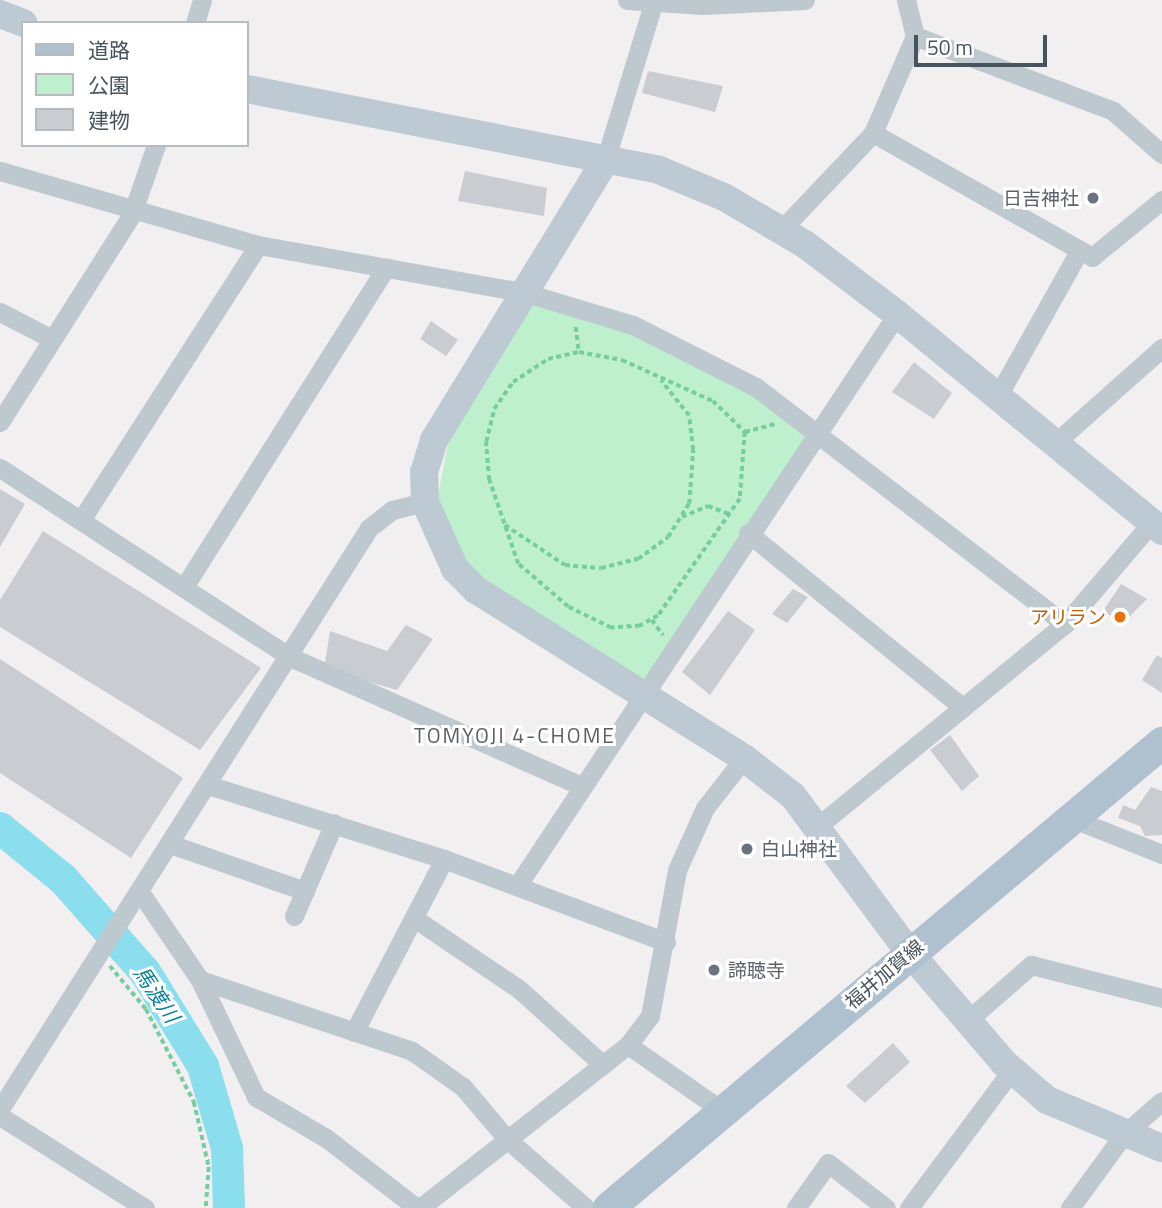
<!DOCTYPE html>
<html>
<head>
<meta charset="utf-8">
<style>
  body { margin:0 }
  #map { position:relative; width:1162px; height:1208px; overflow:hidden; background:#f2eff0; font-family:"Titillium Web","Noto Sans JP",sans-serif }
  div>[style] { position:absolute }
  .green>* { inset:0; background:#bef0ce }
  .river>* { height:32px; margin:-16px; padding:0 16px; transform-origin:16px; border-radius:16px; background:#8adeed }
  .building>* { inset:0; background:#c9cdd2 }
  .path>* { height:3.5px; margin-top:-1.75px; transform-origin:0; background:repeating-linear-gradient(90deg,#75ce9e 0 5px,transparent 0 8.5px) }
  .street>* { height:19px; margin:-9.5px; padding:0 9.5px; transform-origin:9.5px; border-radius:9.5px; background:#bdc8cf }
  .secondary>* { height:28px; margin:-14px; padding:0 14px; transform-origin:14px; border-radius:14px; background:#bdc9d3 }
  .primary>* { height:32px; margin:-16px; padding:0 16px; transform-origin:16px; border-radius:16px; background:#afc1cf }
  .dots>* { width:19px; height:19px; translate:-50% -50%; box-sizing:border-box; border:4px solid #fff; border-radius:50% }
  span { translate:-50% -50%; white-space:nowrap; text-align:center; line-height:1.15; -webkit-text-stroke:6px #fff; paint-order:stroke }
  .worship-label { font-size:19px; color:#5b616d }
  .right { translate:-100% -50%; text-align:right }
  .left { translate:0 -50%; text-align:left }
  .food-label { font-size:19px; color:#c56008 }
  .street-label { font-size:19px; color:#47545d }
  .neighbourhood-label { font-size:21px; color:#5c6065; letter-spacing:2px }
  .water-label { font-size:21px; color:#0b8096; font-style:italic }
  .legend { position:absolute; left:21px; top:21px; width:228px; height:126px; box-sizing:border-box; background:#fff; border:2px solid #b5bbbe; margin:0; padding:9px 12px; list-style:none; font-size:21px; color:#47545d }
  .legend li { display:flex; align-items:center; gap:14px; height:35px }
  .legend b { width:35px; border:2px solid #b5bbbe }
  .scale { position:absolute; left:914px; top:35px; width:133px; height:32px; box-sizing:border-box; border:4px solid #47545d; border-top:0; padding-left:9px; font-size:21px; line-height:24px; white-space:nowrap; color:#47545d; -webkit-text-stroke:5px #fff; paint-order:stroke }
</style>
</head>
<body>
<div id="map">
  <div class="green">
    <div style="clip-path:polygon(523px 292px,633px 325px,818px 430px,644px 688px,476px 590px,436px 506px,450px 434px)"></div>
  </div>
  <div class="river">
    <div style="left:0;top:828px;width:81px;rotate:39deg"></div>
    <div style="left:63px;top:879px;width:124px;rotate:48.6deg"></div>
    <div style="left:145px;top:972px;width:110px;rotate:58.3deg"></div>
    <div style="left:203px;top:1066px;width:85px;rotate:73.7deg"></div>
    <div style="left:227px;top:1148px;width:60px;rotate:88.1deg"></div>
  </div>
  <div class="building">
    <div style="clip-path:polygon(648px 71px,723px 86px,715px 112px,642px 93px)"></div>
    <div style="clip-path:polygon(465px 171px,547px 188px,544px 216px,458px 201px)"></div>
    <div style="clip-path:polygon(431px 321px,458px 340px,446px 356px,420px 339px)"></div>
    <div style="clip-path:polygon(914px 362px,952px 393px,934px 419px,892px 392px)"></div>
    <div style="clip-path:polygon(0 489px,25px 504px,0 547px)"></div>
    <div style="clip-path:polygon(43px 531px,261px 668px,200px 750px,0 627px,0 600px)"></div>
    <div style="clip-path:polygon(1121px 584px,1147px 599px,1123px 623px,1103px 611px)"></div>
    <div style="clip-path:polygon(793px 589px,808px 597px,787px 623px,772px 614px)"></div>
    <div style="clip-path:polygon(728px 611px,755px 630px,710px 695px,682px 672px)"></div>
    <div style="clip-path:polygon(406px 625px,433px 639px,397px 690px,324px 669px,330px 631px,387px 651px)"></div>
    <div style="clip-path:polygon(1157px 655px,1162px 658px,1162px 693px,1142px 680px)"></div>
    <div style="clip-path:polygon(0 659px,183px 778px,131px 858px,0 773px)"></div>
    <div style="clip-path:polygon(950px 735px,979px 776px,962px 791px,930px 750px)"></div>
    <div style="clip-path:polygon(1151px 787px,1162px 791px,1162px 835px,1145px 836px,1140px 826px,1118px 818px,1123px 805px,1135px 810px)"></div>
    <div style="clip-path:polygon(893px 1043px,910px 1062px,865px 1103px,846px 1086px)"></div>
  </div>
  <div class="path">
    <div style="left:576px;top:327px;width:25px;rotate:83deg"></div>
    <div style="left:745px;top:432px;width:67px;rotate:94.3deg"></div>
    <div style="left:740px;top:499px;width:143px;rotate:125deg"></div>
    <div style="left:658px;top:616px;width:21px;rotate:151deg"></div>
    <div style="left:640px;top:626px;width:29px;rotate:176deg"></div>
    <div style="left:611px;top:628px;width:48px;rotate:-154deg"></div>
    <div style="left:568px;top:607px;width:66px;rotate:-139.3deg"></div>
    <div style="left:518px;top:564px;width:89px;rotate:-109deg"></div>
    <div style="left:489px;top:480px;width:38px;rotate:-95deg"></div>
    <div style="left:486px;top:442px;width:34px;rotate:-76deg"></div>
    <div style="left:494px;top:409px;width:33px;rotate:-55deg"></div>
    <div style="left:513px;top:382px;width:42px;rotate:-33.3deg"></div>
    <div style="left:548px;top:359px;width:32px;rotate:-13deg"></div>
    <div style="left:579px;top:352px;width:44px;rotate:10.5deg"></div>
    <div style="left:622px;top:360px;width:100px;rotate:24.3deg"></div>
    <div style="left:713px;top:401px;width:45px;rotate:44.1deg"></div>
    <div style="left:745px;top:432px;width:31px;rotate:-15deg"></div>
    <div style="left:682px;top:517px;width:28px;rotate:-23deg"></div>
    <div style="left:708px;top:506px;width:22px;rotate:21deg"></div>
    <div style="left:505px;top:525px;width:72px;rotate:33.7deg"></div>
    <div style="left:565px;top:565px;width:36px;rotate:5deg"></div>
    <div style="left:601px;top:568px;width:38px;rotate:-14deg"></div>
    <div style="left:638px;top:559px;width:37px;rotate:-36deg"></div>
    <div style="left:668px;top:537px;width:39px;rotate:-58deg"></div>
    <div style="left:689px;top:504px;width:54px;rotate:-85.8deg"></div>
    <div style="left:693px;top:450px;width:34px;rotate:-97deg"></div>
    <div style="left:689px;top:416px;width:45px;rotate:-128.7deg"></div>
    <div style="left:652px;top:620px;width:19px;rotate:54deg"></div>
    <div style="left:110px;top:966px;width:56px;rotate:50.1deg"></div>
    <div style="left:146px;top:1009px;width:105px;rotate:62.7deg"></div>
    <div style="left:194px;top:1102px;width:67px;rotate:77deg"></div>
    <div style="left:209px;top:1167px;width:41px;rotate:94.2deg"></div>
  </div>
  <div class="street">
    <div style="left:627px;top:0;width:76px;rotate:3.8deg"></div>
    <div style="left:703px;top:5px;width:102px;rotate:-2.8deg"></div>
    <div style="left:195px;top:23px;width:24px;rotate:-73deg"></div>
    <div style="left:915px;top:36px;width:212px;rotate:20.7deg"></div>
    <div style="left:1113px;top:111px;width:65px;rotate:41.3deg"></div>
    <div style="left:873px;top:133px;width:252px;rotate:29.5deg"></div>
    <div style="left:1092px;top:257px;width:90px;rotate:-39.2deg"></div>
    <div style="left:605px;top:161px;width:167px;rotate:-73deg"></div>
    <div style="left:0;top:171px;width:268px;rotate:16deg"></div>
    <div style="left:258px;top:245px;width:269px;rotate:10.1deg"></div>
    <div style="left:523px;top:292px;width:115px;rotate:16.7deg"></div>
    <div style="left:633px;top:325px;width:138px;rotate:26.8deg"></div>
    <div style="left:756px;top:387px;width:389px;rotate:37.5deg"></div>
    <div style="left:782px;top:229px;width:132px;rotate:-46.5deg"></div>
    <div style="left:873px;top:133px;width:106px;rotate:-66.6deg"></div>
    <div style="left:915px;top:36px;width:37px;rotate:-104deg"></div>
    <div style="left:0;top:312px;width:59px;rotate:27.4deg"></div>
    <div style="left:1000px;top:392px;width:162px;rotate:-60.7deg"></div>
    <div style="left:0;top:422px;width:246px;rotate:-57.6deg"></div>
    <div style="left:132px;top:214px;width:73px;rotate:-70.8deg"></div>
    <div style="left:1056px;top:442px;width:142px;rotate:-41.6deg"></div>
    <div style="left:0;top:468px;width:344px;rotate:33.1deg"></div>
    <div style="left:288px;top:656px;width:321px;rotate:23.9deg"></div>
    <div style="left:81px;top:520px;width:327px;rotate:-57.2deg"></div>
    <div style="left:748px;top:533px;width:277px;rotate:39.1deg"></div>
    <div style="left:184px;top:587px;width:378px;rotate:-57.7deg"></div>
    <div style="left:208px;top:785px;width:247px;rotate:17.4deg"></div>
    <div style="left:444px;top:859px;width:237px;rotate:20.5deg"></div>
    <div style="left:1071px;top:818px;width:98px;rotate:21.6deg"></div>
    <div style="left:818px;top:826px;width:319px;rotate:-39.3deg"></div>
    <div style="left:1065px;top:624px;width:134px;rotate:-49.5deg"></div>
    <div style="left:170px;top:844px;width:143px;rotate:19.2deg"></div>
    <div style="left:517px;top:886px;width:687px;rotate:-56.4deg"></div>
    <div style="left:140px;top:892px;width:107px;rotate:55.7deg"></div>
    <div style="left:200px;top:980px;width:130px;rotate:64.4deg"></div>
    <div style="left:256px;top:1097px;width:81px;rotate:30.4deg"></div>
    <div style="left:326px;top:1138px;width:115px;rotate:37.6deg"></div>
    <div style="left:294px;top:916px;width:101px;rotate:-66.7deg"></div>
    <div style="left:414px;top:918px;width:127px;rotate:34.1deg"></div>
    <div style="left:519px;top:989px;width:113px;rotate:42.1deg"></div>
    <div style="left:200px;top:980px;width:224px;rotate:18.5deg"></div>
    <div style="left:412px;top:1051px;width:62px;rotate:35.2deg"></div>
    <div style="left:463px;top:1087px;width:70px;rotate:49.7deg"></div>
    <div style="left:508px;top:1140px;width:103px;rotate:41.1deg"></div>
    <div style="left:968px;top:1020px;width:84px;rotate:-41.1deg"></div>
    <div style="left:1031px;top:965px;width:135px;rotate:14.1deg"></div>
    <div style="left:354px;top:1032px;width:195px;rotate:-62.5deg"></div>
    <div style="left:628px;top:1045px;width:116px;rotate:34.8deg"></div>
    <div style="left:0;top:1109px;width:688px;rotate:-57.58deg"></div>
    <div style="left:369px;top:528px;width:29px;rotate:-38deg"></div>
    <div style="left:392px;top:510px;width:34px;rotate:-14deg"></div>
    <div style="left:0;top:1116px;width:172px;rotate:32.4deg"></div>
    <div style="left:420px;top:1208px;width:264px;rotate:-38.1deg"></div>
    <div style="left:628px;top:1045px;width:36px;rotate:-53deg"></div>
    <div style="left:650px;top:1016px;width:148px;rotate:-79.5deg"></div>
    <div style="left:677px;top:870px;width:68px;rotate:-65.7deg"></div>
    <div style="left:705px;top:808px;width:63px;rotate:-52deg"></div>
    <div style="left:796px;top:1208px;width:55px;rotate:-54.6deg"></div>
    <div style="left:828px;top:1163px;width:73px;rotate:37.8deg"></div>
    <div style="left:909px;top:1208px;width:172px;rotate:-53.3deg"></div>
    <div style="left:1070px;top:1208px;width:92px;rotate:-53.9deg"></div>
    <div style="left:1124px;top:1134px;width:50px;rotate:-41deg"></div>
  </div>
  <div class="secondary">
    <div style="left:0;top:14px;width:25px;rotate:21deg"></div>
    <div style="left:247px;top:89px;width:420px;rotate:11.1deg"></div>
    <div style="left:659px;top:170px;width:70px;rotate:22.6deg"></div>
    <div style="left:724px;top:197px;width:95px;rotate:30.3deg"></div>
    <div style="left:806px;top:245px;width:114px;rotate:37.2deg"></div>
    <div style="left:897px;top:314px;width:343px;rotate:39.3deg"></div>
    <div style="left:605px;top:161px;width:327px;rotate:121.5deg"></div>
    <div style="left:434px;top:440px;width:34px;rotate:107deg"></div>
    <div style="left:424px;top:472px;width:30px;rotate:88deg"></div>
    <div style="left:425px;top:502px;width:73px;rotate:65.9deg"></div>
    <div style="left:455px;top:569px;width:30px;rotate:45deg"></div>
    <div style="left:476px;top:590px;width:316px;rotate:32.1deg"></div>
    <div style="left:744px;top:758px;width:62px;rotate:37.8deg"></div>
    <div style="left:793px;top:796px;width:194px;rotate:53.4deg"></div>
    <div style="left:909px;top:952px;width:146px;rotate:49.4deg"></div>
    <div style="left:1004px;top:1063px;width:57px;rotate:40.7deg"></div>
    <div style="left:1047px;top:1100px;width:125px;rotate:22.7deg"></div>
  </div>
  <div class="primary">
    <div style="left:609px;top:1208px;width:723px;rotate:-40.06deg"></div>
  </div>
  <div class="dots">
    <div style="left:1093px;top:198px;background:#6b7280"></div>
    <div style="left:1120px;top:617px;background:#e8710a"></div>
    <div style="left:747px;top:849px;background:#6b7280"></div>
    <div style="left:714px;top:970px;background:#6b7280"></div>
  </div>
  <div class="worship-label">
    <span class="right" style="left:1079px;top:198px">日吉神社</span>
    <span class="left" style="left:761px;top:849px">白山神社</span>
    <span class="left" style="left:728px;top:970px">諦聴寺</span>
  </div>
  <div class="food-label">
    <span class="right" style="left:1106px;top:617px">アリラン</span>
  </div>
  <div class="street-label">
    <span style="left:884px;top:974px;rotate:-40deg">福井加賀線</span>
  </div>
  <div class="neighbourhood-label">
    <span style="left:515px;top:735px">TOMYOJI 4-CHOME</span>
  </div>
  <div class="water-label">
    <span style="left:157px;top:994px;rotate:56deg">馬渡川</span>
  </div>
  <ul class="legend">
  <li><b style="height:9px;background:#afc1cf"></b>道路</li>
  <li><b style="height:19px;background:#bef0ce"></b>公園</li>
  <li><b style="height:19px;background:#c9cdd2"></b>建物</li>
  </ul>
  <div class="scale">50 m</div>
</div>
</body>
</html>
